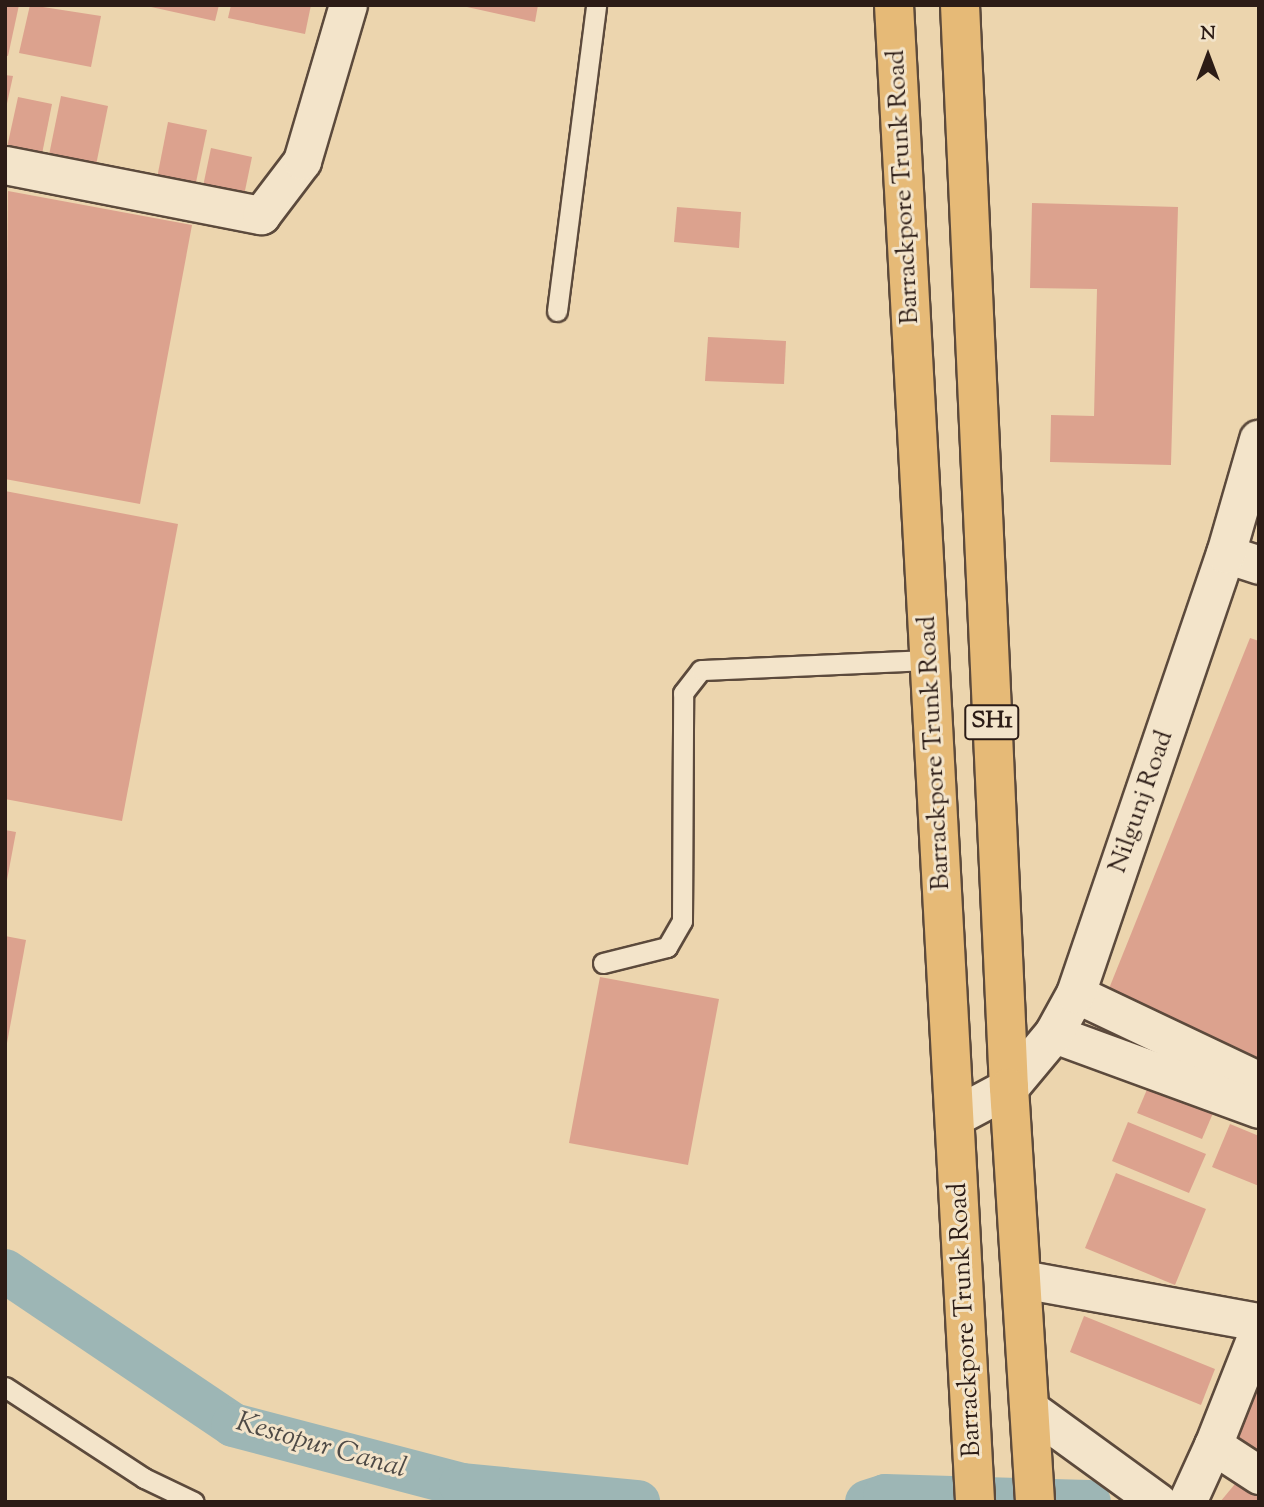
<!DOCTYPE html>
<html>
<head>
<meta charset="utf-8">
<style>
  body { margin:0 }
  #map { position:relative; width:1264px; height:1507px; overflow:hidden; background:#ecd5ae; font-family:"Sorts Mill Goudy",serif }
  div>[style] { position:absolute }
  .canal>* { height:44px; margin:-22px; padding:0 22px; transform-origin:22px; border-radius:22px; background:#9db6b5 }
  .building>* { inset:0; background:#dca28e }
  .roads { filter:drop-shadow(2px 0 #5c4a3c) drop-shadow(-2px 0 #5c4a3c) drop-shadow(0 2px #5c4a3c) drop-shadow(0 -2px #5c4a3c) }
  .service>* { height:19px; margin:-9.5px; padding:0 9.5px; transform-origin:9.5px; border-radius:9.5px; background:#f3e4ca }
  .minor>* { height:37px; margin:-18.5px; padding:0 18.5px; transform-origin:18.5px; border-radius:18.5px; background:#f3e4ca }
  .tertiary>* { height:38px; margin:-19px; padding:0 19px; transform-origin:19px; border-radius:19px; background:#f3e4ca }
  .primary>* { height:38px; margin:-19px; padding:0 19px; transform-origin:19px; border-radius:19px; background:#e6ba77 }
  span { translate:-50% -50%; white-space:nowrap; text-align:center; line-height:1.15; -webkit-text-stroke:6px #f3e4ca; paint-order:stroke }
  .shield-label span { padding:2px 5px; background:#f3e4ca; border:2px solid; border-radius:5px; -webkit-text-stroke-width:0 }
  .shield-label { font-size:24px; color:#2c1c16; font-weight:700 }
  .street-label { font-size:26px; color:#2c1c16 }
  .water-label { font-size:28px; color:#4e4a46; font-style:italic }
  .frame { position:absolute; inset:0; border:7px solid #2c1c16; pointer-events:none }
  .north { position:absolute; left:1173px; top:21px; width:70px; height:70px; -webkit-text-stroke:5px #f3e4ca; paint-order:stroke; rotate:0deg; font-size:19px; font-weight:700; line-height:28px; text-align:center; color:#2c1c16 }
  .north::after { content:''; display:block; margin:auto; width:24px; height:32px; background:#2c1c16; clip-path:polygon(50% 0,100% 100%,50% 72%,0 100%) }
</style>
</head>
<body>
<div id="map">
  <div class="canal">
    <div style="left:5px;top:1271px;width:275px;rotate:34deg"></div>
    <div style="left:233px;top:1425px;width:236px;rotate:14.7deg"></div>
    <div style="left:461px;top:1485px;width:178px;rotate:5.5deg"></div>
    <div style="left:867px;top:1502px;width:19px;rotate:-18deg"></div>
    <div style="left:885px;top:1496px;width:204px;rotate:1.7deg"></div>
  </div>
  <div class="building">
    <div style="clip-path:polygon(5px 5px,19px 5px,8px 56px,5px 55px)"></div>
    <div style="clip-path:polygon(30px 5px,101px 16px,91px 67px,19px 53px)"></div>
    <div style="clip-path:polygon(142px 5px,219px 5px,215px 21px)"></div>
    <div style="clip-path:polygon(231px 5px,311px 5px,305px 34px,228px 18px)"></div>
    <div style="clip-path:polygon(458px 5px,538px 5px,535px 22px)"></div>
    <div style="clip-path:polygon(5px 75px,13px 76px,6px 108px,5px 108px)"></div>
    <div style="clip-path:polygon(61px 96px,108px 106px,94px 175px,47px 165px)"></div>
    <div style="clip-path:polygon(18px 97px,52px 104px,41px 159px,6px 152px)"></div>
    <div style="clip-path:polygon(168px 122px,207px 130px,195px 187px,157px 178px)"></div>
    <div style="clip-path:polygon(211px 148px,252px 157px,242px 205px,201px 196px)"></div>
    <div style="clip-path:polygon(8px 191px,192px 225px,140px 504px,5px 479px)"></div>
    <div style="clip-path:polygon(1032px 203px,1178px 207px,1171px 465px,1050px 462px,1051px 415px,1094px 416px,1097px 289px,1030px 288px)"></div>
    <div style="clip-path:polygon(677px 207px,741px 212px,739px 248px,674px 242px)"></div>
    <div style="clip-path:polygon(708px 337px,786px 341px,784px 384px,705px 381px)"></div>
    <div style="clip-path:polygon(5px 491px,178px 524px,122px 821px,5px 799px)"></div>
    <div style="clip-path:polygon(1250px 638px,1259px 641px,1259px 1063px,1104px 1001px)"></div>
    <div style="clip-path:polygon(5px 830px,16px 832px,7px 880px,5px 880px)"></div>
    <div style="clip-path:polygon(5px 936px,26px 940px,7px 1043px,5px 1043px)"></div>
    <div style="clip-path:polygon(600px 977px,719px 999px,688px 1165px,569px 1143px)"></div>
    <div style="clip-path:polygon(1151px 1080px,1216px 1106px,1202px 1139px,1137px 1113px)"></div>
    <div style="clip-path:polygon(1128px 1122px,1206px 1154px,1189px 1193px,1112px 1161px)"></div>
    <div style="clip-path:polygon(1230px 1124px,1259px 1136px,1259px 1186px,1212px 1167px)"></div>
    <div style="clip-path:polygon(1116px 1173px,1206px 1209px,1175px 1285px,1085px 1248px)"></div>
    <div style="clip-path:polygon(1084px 1316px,1215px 1369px,1201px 1405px,1070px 1352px)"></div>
    <div style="clip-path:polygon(1255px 1384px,1259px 1385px,1259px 1454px,1231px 1443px)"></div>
    <div style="clip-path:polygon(1245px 1472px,1259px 1484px,1259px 1502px,1220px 1502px)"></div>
  </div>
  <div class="roads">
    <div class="service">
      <div style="left:557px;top:311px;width:308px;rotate:-82.7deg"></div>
      <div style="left:603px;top:963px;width:66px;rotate:-14deg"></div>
      <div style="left:667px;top:947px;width:30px;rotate:-60deg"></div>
      <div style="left:682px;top:921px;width:228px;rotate:-89.7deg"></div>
      <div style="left:683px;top:693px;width:29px;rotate:-52deg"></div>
      <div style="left:701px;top:670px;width:229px;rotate:-2.5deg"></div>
      <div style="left:5px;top:1387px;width:166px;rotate:33.2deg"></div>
      <div style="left:144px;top:1478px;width:55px;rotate:25.6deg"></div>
    </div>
    <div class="minor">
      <div style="left:5px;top:165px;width:261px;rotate:11.1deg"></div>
      <div style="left:261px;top:215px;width:68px;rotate:-52.8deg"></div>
      <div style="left:302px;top:161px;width:163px;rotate:-73.6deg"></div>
      <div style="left:1226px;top:554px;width:35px;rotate:18deg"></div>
      <div style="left:1076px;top:994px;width:203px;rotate:25.4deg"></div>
      <div style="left:1054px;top:1034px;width:218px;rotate:20.1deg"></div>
      <div style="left:1022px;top:1279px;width:241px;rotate:10.3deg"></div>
      <div style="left:1259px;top:1329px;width:125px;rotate:111.6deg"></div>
      <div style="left:1213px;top:1445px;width:55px;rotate:33.1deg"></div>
      <div style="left:1030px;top:1409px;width:158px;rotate:36deg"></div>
      <div style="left:1187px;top:1502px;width:63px;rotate:-65.5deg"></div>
    </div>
    <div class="tertiary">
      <div style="left:955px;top:1117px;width:61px;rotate:-28.2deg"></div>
      <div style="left:1009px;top:1088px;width:70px;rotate:-50.2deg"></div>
      <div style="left:1054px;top:1034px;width:46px;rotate:-61.2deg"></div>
      <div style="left:1076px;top:994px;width:465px;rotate:-71.2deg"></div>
      <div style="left:1226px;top:554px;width:119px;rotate:-73.9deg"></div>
    </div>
    <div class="primary">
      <div style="left:894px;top:5px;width:1499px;rotate:86.9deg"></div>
      <div style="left:960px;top:5px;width:1084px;rotate:87.41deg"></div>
      <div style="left:1009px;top:1088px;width:415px;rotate:86.4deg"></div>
    </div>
  </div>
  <div class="shield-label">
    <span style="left:992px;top:722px">SH1</span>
  </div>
  <div class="street-label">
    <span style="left:904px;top:187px;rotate:-93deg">Barrackpore Trunk Road</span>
    <span style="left:935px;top:753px;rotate:-93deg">Barrackpore Trunk Road</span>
    <span style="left:1142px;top:802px;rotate:-71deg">Nilgunj Road</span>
    <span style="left:966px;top:1320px;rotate:-93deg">Barrackpore Trunk Road</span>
  </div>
  <div class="water-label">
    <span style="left:321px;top:1446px;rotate:16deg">Kestopur Canal</span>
  </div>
  <div class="frame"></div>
  <div class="north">N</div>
</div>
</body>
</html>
